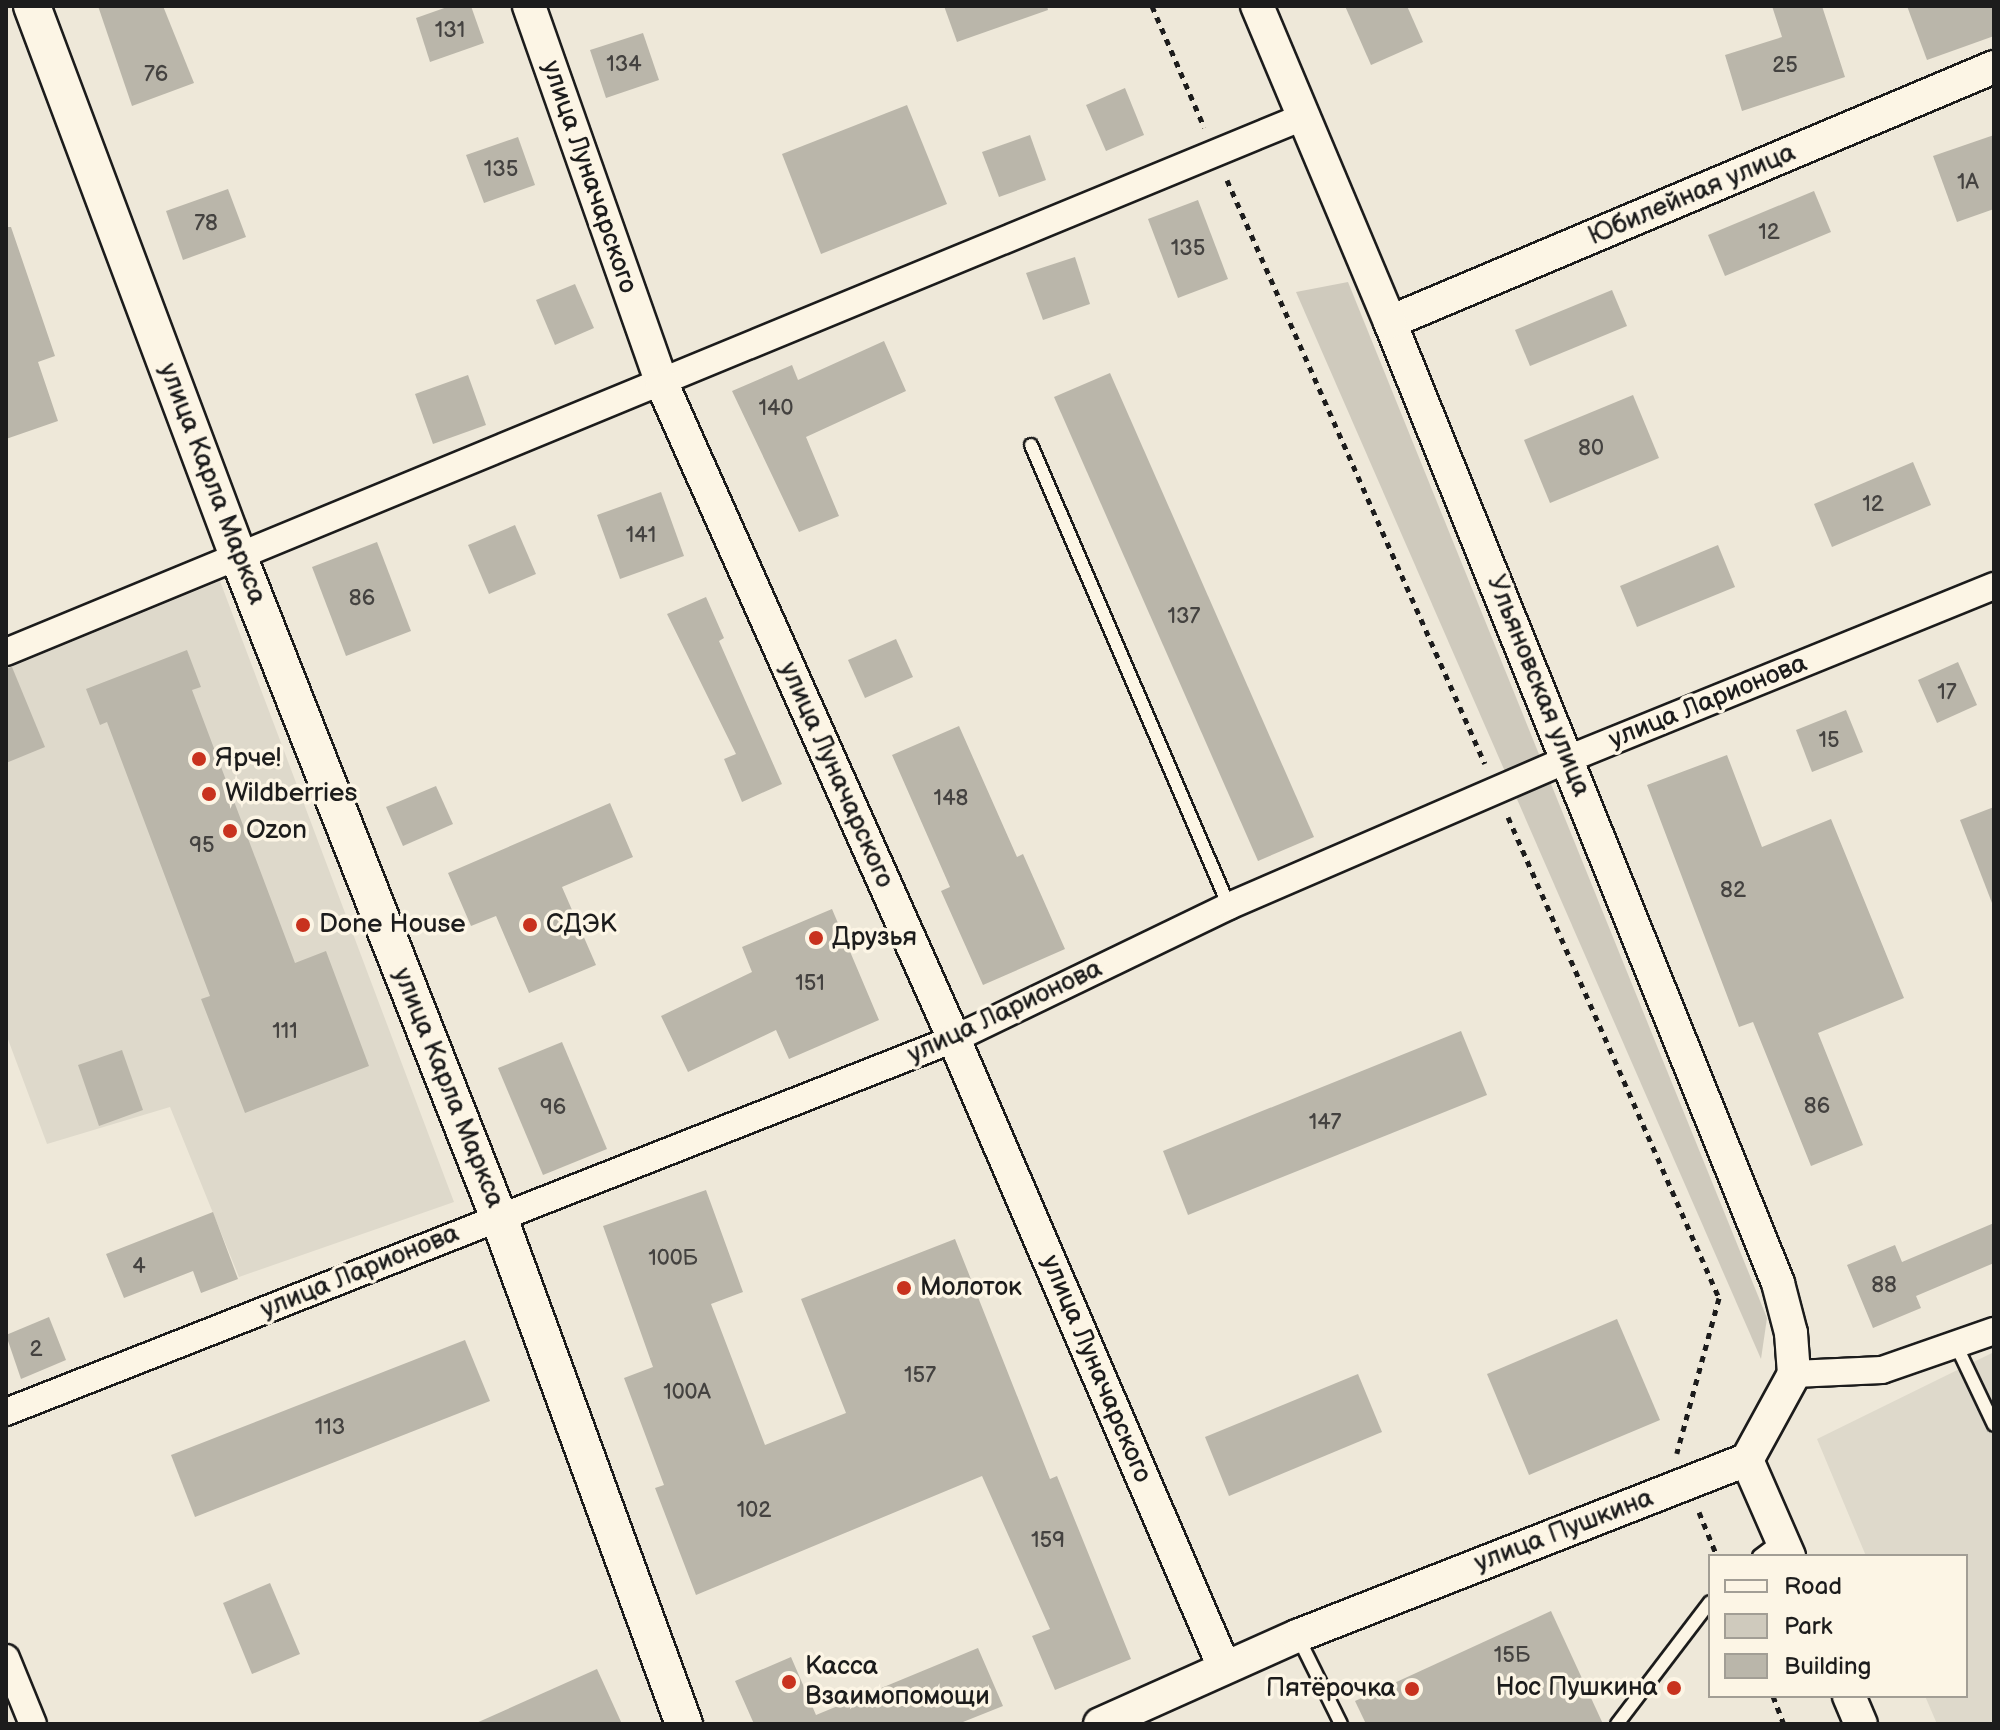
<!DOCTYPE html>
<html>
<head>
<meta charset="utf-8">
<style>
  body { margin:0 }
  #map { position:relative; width:2000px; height:1730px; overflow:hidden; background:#eee8d9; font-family:"Balsamiq Sans",sans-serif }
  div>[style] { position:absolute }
  .built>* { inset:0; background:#ded9cb }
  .green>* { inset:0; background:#cfcabd }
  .building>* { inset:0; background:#bab6aa }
  .path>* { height:5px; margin-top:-2.5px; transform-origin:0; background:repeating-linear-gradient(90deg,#1c1c1c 0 6px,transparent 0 12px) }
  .roads { filter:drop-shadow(2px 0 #1c1c1c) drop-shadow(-2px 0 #1c1c1c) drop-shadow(0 2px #1c1c1c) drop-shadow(0 -2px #1c1c1c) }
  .service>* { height:12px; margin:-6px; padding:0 6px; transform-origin:6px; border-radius:6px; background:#fcf5e5 }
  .minor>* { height:26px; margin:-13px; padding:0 13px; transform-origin:13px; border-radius:13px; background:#fcf5e5 }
  .tertiary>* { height:32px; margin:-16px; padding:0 16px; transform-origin:16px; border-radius:16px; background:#fcf5e5 }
  .secondary>* { height:36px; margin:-18px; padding:0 18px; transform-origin:18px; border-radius:18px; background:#fcf5e5 }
  .dots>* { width:22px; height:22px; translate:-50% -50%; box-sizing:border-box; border:4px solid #fcf5e5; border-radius:50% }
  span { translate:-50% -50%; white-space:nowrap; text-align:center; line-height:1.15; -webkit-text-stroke:7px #fcf5e5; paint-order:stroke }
  .number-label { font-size:22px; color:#444240 }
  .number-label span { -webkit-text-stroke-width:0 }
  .street-label { font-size:26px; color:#1c1c1c }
  .poi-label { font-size:26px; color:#1c1c1c }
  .left { translate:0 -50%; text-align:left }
  .right { translate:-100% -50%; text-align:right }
  .frame { position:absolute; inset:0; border:8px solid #1c1c1c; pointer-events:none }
  .legend { position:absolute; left:1708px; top:1554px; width:260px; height:144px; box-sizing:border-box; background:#fcf5e5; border:2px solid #a29e95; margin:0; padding:10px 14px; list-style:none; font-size:24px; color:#1c1c1c }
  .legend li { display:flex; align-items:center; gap:16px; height:40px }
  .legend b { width:40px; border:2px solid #a29e95 }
</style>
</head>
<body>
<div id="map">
  <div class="built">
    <div style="clip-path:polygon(220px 581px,454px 1202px,239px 1277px,170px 1107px,47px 1144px,6px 1034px,6px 669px)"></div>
    <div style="clip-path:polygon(1994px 1352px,1994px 1724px,1937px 1724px,1925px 1696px,1966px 1696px,1966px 1556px,1866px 1556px,1817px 1439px)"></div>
  </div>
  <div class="green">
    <div style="clip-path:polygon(1348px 282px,1767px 1318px,1761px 1359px,1296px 292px)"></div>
  </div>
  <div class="building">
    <div style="clip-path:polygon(98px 6px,163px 6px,194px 83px,132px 106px)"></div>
    <div style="clip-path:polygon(450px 6px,471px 6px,484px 43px,430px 62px,416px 18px)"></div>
    <div style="clip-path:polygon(944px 6px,1047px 6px,1048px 10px,957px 42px)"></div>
    <div style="clip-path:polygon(1345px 6px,1407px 6px,1423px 42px,1371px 65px)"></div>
    <div style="clip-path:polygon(1772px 6px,1822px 6px,1845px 77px,1742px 111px,1725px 55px,1782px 37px)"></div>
    <div style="clip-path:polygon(1907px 6px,1994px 6px,1994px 36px,1927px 60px)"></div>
    <div style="clip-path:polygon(643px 33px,659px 80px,606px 98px,590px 50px)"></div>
    <div style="clip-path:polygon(1125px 88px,1144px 135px,1106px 151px,1086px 105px)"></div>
    <div style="clip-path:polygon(907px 105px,947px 204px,821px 254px,782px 154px)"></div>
    <div style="clip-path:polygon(1030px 135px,1046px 180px,999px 197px,982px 152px)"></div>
    <div style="clip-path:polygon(1994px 135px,1994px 209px,1957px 222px,1933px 156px)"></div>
    <div style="clip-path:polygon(518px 137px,535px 185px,484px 203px,466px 155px)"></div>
    <div style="clip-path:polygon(228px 189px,246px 237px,183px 260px,166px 211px)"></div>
    <div style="clip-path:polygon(1814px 191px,1831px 232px,1725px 276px,1708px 235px)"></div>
    <div style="clip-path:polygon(1198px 200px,1228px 279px,1178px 298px,1148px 219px)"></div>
    <div style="clip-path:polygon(6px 227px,11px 227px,55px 356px,38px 362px,58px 421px,6px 439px)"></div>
    <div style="clip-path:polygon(1075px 257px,1090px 304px,1043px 320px,1026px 273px)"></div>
    <div style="clip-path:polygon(575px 284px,594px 328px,555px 345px,536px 300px)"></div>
    <div style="clip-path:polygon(1612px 290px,1627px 326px,1530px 366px,1515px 330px)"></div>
    <div style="clip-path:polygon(884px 341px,906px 391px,806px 437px,839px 516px,799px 532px,732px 391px,792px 365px,798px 380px)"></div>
    <div style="clip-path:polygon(1110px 373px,1314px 837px,1258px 861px,1054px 397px)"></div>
    <div style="clip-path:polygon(468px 375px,486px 425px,433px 444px,415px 394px)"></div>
    <div style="clip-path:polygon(1633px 395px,1659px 458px,1550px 503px,1524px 440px)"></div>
    <div style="clip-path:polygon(1913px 462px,1931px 505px,1832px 547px,1814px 504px)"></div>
    <div style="clip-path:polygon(661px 492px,684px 556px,620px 579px,597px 515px)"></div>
    <div style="clip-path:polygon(515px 525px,536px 574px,489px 594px,468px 545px)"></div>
    <div style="clip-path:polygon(377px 542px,411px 631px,346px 656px,312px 567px)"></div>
    <div style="clip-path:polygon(1718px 545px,1735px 587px,1637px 627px,1620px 586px)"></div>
    <div style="clip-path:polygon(706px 597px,724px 638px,719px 641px,782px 784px,742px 802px,724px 759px,736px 754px,667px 614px)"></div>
    <div style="clip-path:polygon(896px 639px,913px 677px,865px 698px,848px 660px)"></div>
    <div style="clip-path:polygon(187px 650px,201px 687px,192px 690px,295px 963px,326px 951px,369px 1066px,245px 1113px,201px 999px,210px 996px,107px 722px,100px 725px,86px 689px)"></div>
    <div style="clip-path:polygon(1958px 662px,1977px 705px,1937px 723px,1918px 680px)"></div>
    <div style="clip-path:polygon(12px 667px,45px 747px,6px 763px,6px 668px)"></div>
    <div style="clip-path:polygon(1846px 710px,1863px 752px,1812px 772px,1796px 730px)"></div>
    <div style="clip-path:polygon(959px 726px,1017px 857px,1023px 854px,1065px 949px,983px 985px,941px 891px,950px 887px,892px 755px)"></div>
    <div style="clip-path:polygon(1727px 755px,1762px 847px,1831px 819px,1904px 998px,1818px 1033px,1863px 1145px,1811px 1166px,1753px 1022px,1739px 1027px,1647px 785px)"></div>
    <div style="clip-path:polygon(436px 786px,453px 824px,403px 846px,386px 807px)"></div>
    <div style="clip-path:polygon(610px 803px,633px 857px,562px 887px,596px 965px,529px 993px,496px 916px,471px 926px,448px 873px)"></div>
    <div style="clip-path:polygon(1994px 807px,1994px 903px,1992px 903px,1960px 820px)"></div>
    <div style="clip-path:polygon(832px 909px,879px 1020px,789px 1059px,776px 1030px,688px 1072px,661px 1016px,752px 972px,742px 947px)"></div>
    <div style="clip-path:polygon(1461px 1031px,1487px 1095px,1188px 1215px,1163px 1151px)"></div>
    <div style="clip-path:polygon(562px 1042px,607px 1149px,543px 1175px,498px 1068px)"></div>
    <div style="clip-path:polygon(122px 1050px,143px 1110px,99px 1126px,78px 1065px)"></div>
    <div style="clip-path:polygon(706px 1190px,743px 1292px,711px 1304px,765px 1445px,846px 1413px,801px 1299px,955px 1239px,1050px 1479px,1057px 1476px,1131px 1659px,1055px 1690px,1032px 1636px,1050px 1629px,982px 1476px,696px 1595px,655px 1488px,664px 1485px,624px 1378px,653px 1367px,603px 1226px)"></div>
    <div style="clip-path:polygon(213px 1212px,238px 1279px,201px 1293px,193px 1271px,124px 1298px,106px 1254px)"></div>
    <div style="clip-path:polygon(1994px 1223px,1994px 1263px,1916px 1296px,1921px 1308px,1873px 1328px,1847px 1265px,1895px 1245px,1902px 1262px)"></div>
    <div style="clip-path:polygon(49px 1317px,66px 1360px,21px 1379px,6px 1335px)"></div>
    <div style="clip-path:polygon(1617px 1319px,1660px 1420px,1529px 1475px,1487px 1374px)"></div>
    <div style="clip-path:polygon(465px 1340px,490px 1401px,195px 1517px,171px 1455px)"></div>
    <div style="clip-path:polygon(1358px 1374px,1382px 1432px,1229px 1496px,1205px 1437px)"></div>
    <div style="clip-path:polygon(270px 1583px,300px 1654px,252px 1674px,223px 1603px)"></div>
    <div style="clip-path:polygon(1551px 1611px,1603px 1724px,1366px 1724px,1355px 1701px)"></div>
    <div style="clip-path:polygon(978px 1648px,1003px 1706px,958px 1724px,754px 1724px,735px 1681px,791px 1657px,816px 1715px)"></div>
    <div style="clip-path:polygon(597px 1669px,622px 1724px,474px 1724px)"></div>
  </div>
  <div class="path">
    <div style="left:1152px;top:6px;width:132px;rotate:66.7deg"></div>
    <div style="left:1227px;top:180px;width:638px;rotate:66.17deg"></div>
    <div style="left:1508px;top:817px;width:525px;rotate:66.31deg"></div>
    <div style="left:1719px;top:1298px;width:161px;rotate:105.2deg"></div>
    <div style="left:1699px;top:1512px;width:48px;rotate:67.8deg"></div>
    <div style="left:1773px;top:1696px;width:30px;rotate:69deg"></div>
  </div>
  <div class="roads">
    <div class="service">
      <div style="left:1031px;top:445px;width:502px;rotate:66.76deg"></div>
      <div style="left:1957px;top:1347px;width:86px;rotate:64.6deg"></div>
      <div style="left:1759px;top:1556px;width:25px;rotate:-37deg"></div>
      <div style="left:1298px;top:1637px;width:97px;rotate:63.7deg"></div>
      <div style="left:1617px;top:1724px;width:153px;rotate:-52.7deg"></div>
    </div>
    <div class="minor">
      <div style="left:6px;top:652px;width:1405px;rotate:-22.42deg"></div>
      <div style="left:1794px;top:1374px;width:88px;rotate:-2.6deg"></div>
      <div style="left:1882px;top:1370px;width:119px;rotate:-19.2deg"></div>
      <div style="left:6px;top:1412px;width:1019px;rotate:-21.48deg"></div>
      <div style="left:954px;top:1039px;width:305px;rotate:-25.8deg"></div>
      <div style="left:1229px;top:906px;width:369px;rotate:-23.4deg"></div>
      <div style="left:1568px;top:759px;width:460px;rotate:-22.1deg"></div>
      <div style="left:6px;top:1658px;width:71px;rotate:67.8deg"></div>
    </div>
    <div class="tertiary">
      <div style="left:529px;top:6px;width:401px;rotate:70.6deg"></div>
      <div style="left:662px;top:384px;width:717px;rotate:65.97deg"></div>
      <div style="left:954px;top:1039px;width:684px;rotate:66.74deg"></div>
      <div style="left:1390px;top:322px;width:656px;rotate:-22.89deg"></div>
      <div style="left:1747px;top:1460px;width:105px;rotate:66.4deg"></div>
      <div style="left:1849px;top:1696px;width:30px;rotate:67deg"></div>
      <div style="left:1100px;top:1724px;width:216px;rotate:-24.1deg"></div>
      <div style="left:1297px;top:1636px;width:483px;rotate:-21.4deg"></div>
      <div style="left:1747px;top:1460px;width:98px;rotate:-61.3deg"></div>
      <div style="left:1794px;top:1374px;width:41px;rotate:-94.2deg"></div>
      <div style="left:1791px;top:1333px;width:52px;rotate:-104.6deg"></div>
      <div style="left:1778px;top:1283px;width:1036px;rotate:-111.99deg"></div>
      <div style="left:1390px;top:322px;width:343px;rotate:-112.8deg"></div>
    </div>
    <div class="secondary">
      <div style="left:32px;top:6px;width:584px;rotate:69.46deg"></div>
      <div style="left:237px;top:553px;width:715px;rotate:68.5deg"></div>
      <div style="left:499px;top:1218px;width:539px;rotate:69.92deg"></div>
    </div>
  </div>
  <div class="dots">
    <div style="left:199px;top:759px;background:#c8321e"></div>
    <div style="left:209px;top:794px;background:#c8321e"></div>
    <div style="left:230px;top:831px;background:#c8321e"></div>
    <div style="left:303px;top:925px;background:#c8321e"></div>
    <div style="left:530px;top:925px;background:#c8321e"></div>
    <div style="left:816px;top:938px;background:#c8321e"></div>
    <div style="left:904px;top:1288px;background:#c8321e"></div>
    <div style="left:789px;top:1682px;background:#c8321e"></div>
    <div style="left:1674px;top:1688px;background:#c8321e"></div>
    <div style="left:1412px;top:1689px;background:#c8321e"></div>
  </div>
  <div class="number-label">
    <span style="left:450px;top:31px">131</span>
    <span style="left:624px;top:65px">134</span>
    <span style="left:1785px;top:66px">25</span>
    <span style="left:156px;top:75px">76</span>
    <span style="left:501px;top:170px">135</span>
    <span style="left:1968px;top:183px">1А</span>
    <span style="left:206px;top:224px">78</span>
    <span style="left:1769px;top:233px">12</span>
    <span style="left:1188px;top:249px">135</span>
    <span style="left:776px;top:409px">140</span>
    <span style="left:1591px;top:449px">80</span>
    <span style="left:1873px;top:505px">12</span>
    <span style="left:641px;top:536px">141</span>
    <span style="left:362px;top:599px">86</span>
    <span style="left:1184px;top:617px">137</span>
    <span style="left:1947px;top:693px">17</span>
    <span style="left:1829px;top:741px">15</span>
    <span style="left:951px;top:799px">148</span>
    <span style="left:202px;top:846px">95</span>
    <span style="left:1733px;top:891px">82</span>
    <span style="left:810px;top:984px">151</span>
    <span style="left:285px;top:1032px">111</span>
    <span style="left:1817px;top:1107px">86</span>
    <span style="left:553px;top:1108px">96</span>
    <span style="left:1325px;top:1123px">147</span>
    <span style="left:673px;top:1259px">100Б</span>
    <span style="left:139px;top:1267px">4</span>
    <span style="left:1884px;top:1286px">88</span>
    <span style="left:36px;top:1350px">2</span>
    <span style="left:920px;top:1376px">157</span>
    <span style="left:687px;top:1393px">100А</span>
    <span style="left:330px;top:1428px">113</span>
    <span style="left:754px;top:1511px">102</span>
    <span style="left:1048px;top:1541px">159</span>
    <span style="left:1512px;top:1656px">15Б</span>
  </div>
  <div class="street-label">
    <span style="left:589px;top:177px;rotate:71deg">улица Луначарского</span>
    <span style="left:1692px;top:195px;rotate:-23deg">Юбилейная улица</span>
    <span style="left:212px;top:484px;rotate:69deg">улица Карла Маркса</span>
    <span style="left:1538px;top:686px;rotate:68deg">Ульяновская улица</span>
    <span style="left:1708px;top:702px;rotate:-22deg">улица Ларионова</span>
    <span style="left:836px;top:775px;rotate:66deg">улица Луначарского</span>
    <span style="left:1005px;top:1012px;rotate:-25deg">улица Ларионова</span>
    <span style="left:448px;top:1088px;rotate:68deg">улица Карла Маркса</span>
    <span style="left:360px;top:1272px;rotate:-22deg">улица Ларионова</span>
    <span style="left:1096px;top:1369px;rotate:67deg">улица Луначарского</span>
    <span style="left:1564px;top:1531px;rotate:-21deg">улица Пушкина</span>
  </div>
  <div class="poi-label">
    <span class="left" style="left:215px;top:759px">Ярче!</span>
    <span class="left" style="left:225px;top:794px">Wildberries</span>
    <span class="left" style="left:246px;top:831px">Ozon</span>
    <span class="left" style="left:319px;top:925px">Done House</span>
    <span class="left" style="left:546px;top:925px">СДЭК</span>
    <span class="left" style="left:832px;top:938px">Друзья</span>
    <span class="left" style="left:920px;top:1288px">Молоток</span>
    <span class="left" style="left:805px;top:1682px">Касса<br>Взаимопомощи</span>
    <span class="right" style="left:1658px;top:1688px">Нос Пушкина</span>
    <span class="right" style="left:1396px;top:1689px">Пятёрочка</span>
  </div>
  <div class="frame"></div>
  <ul class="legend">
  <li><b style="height:10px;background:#fcf5e5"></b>Road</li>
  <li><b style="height:22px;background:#cfcabd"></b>Park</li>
  <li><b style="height:22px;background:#bab6aa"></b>Building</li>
  </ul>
</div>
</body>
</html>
